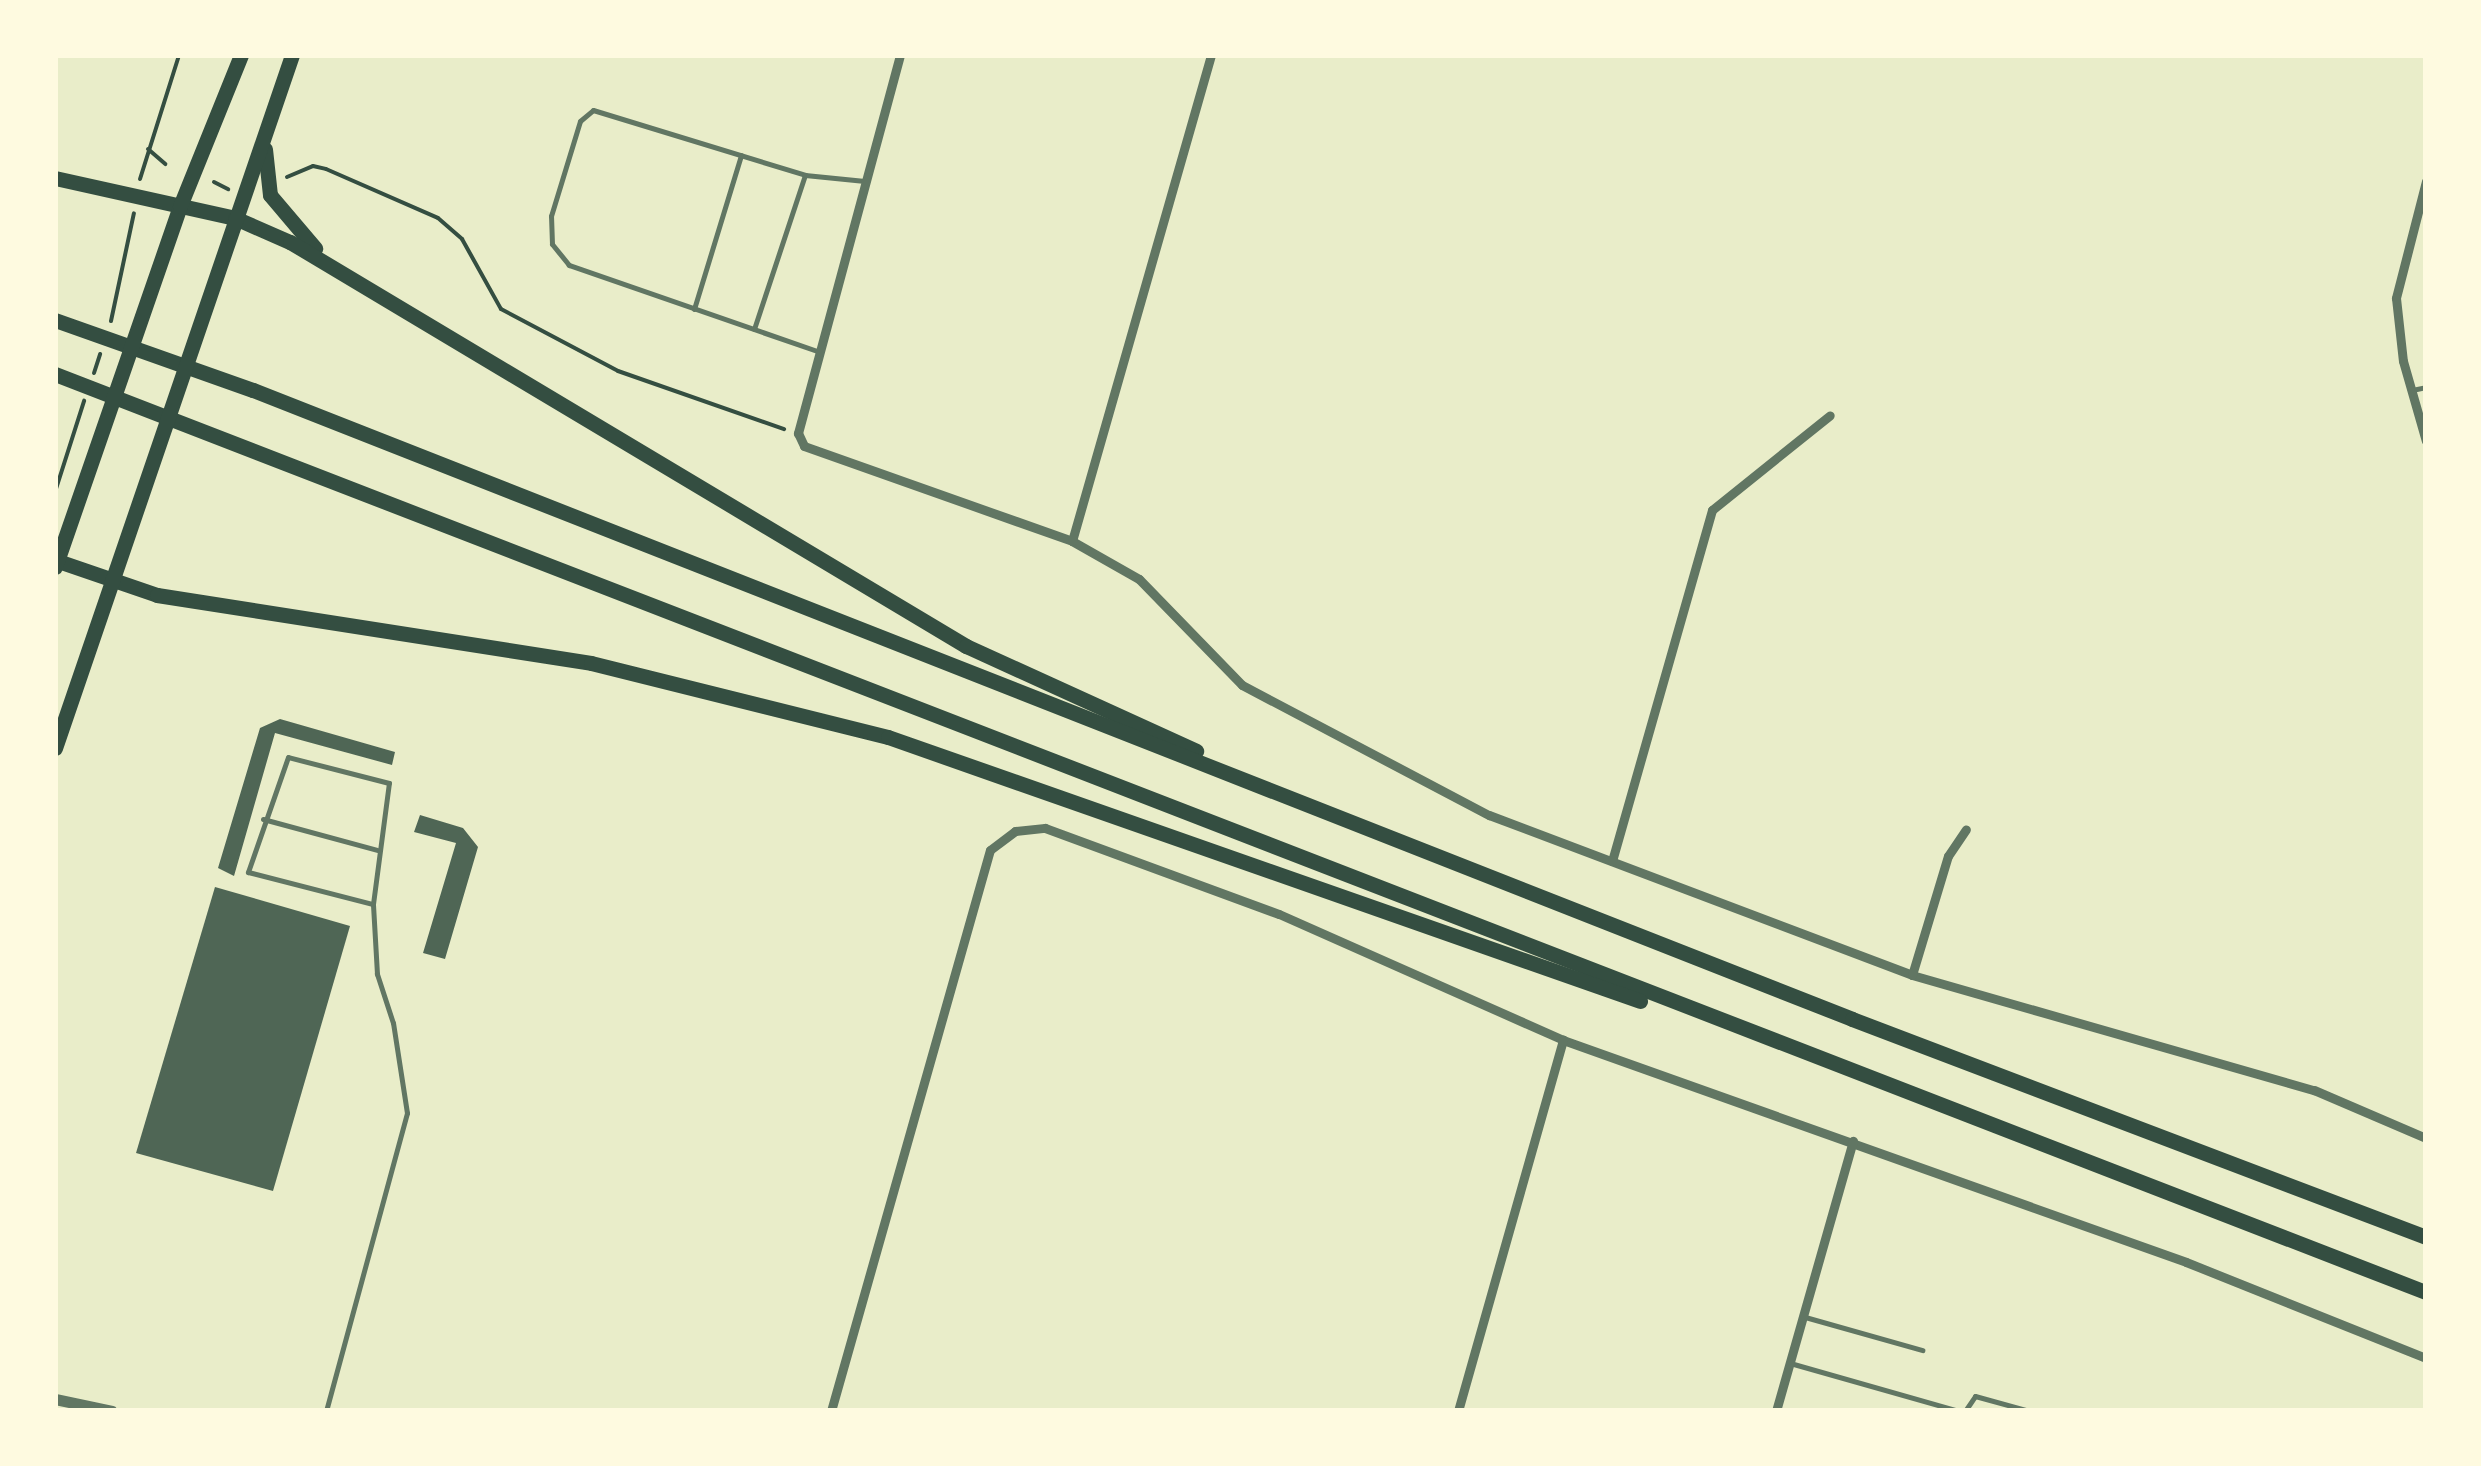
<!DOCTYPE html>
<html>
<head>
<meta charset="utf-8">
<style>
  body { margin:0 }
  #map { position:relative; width:2481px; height:1466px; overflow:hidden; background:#e9edc9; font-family:Mulish,sans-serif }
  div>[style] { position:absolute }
  .building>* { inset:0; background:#4f6655 }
  .path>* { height:4px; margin:-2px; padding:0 2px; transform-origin:2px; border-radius:2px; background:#344e41 }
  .service>* { height:5px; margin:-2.5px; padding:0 2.5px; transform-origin:2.5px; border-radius:2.5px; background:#617663 }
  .minor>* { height:9px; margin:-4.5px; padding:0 4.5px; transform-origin:4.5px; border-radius:4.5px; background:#617663 }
  .tertiary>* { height:11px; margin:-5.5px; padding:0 5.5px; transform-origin:5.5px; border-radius:5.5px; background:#617663 }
  .primary>* { height:15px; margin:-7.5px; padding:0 7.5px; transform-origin:7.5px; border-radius:7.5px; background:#344e41 }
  span { translate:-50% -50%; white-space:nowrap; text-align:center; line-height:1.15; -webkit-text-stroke:10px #fefae0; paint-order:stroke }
  .frame { position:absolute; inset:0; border:58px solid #fefae0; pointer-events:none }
</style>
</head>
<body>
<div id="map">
  <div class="building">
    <div style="clip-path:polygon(280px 719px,395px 752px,392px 765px,275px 733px,234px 876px,218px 868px,260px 728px)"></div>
    <div style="clip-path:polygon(420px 815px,463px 828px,478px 847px,445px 959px,423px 953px,456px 843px,414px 832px)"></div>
    <div style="clip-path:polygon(215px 887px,350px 926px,273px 1191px,136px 1153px)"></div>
  </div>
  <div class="path">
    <div style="left:148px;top:149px;width:23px;rotate:41deg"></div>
    <div style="left:287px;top:177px;width:28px;rotate:-23deg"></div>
    <div style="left:313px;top:166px;width:13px;rotate:13deg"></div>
    <div style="left:326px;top:169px;width:122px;rotate:23.6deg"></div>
    <div style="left:438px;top:218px;width:32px;rotate:41deg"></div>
    <div style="left:462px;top:239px;width:80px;rotate:60.9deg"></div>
    <div style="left:501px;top:309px;width:132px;rotate:27.9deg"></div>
    <div style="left:618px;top:371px;width:176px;rotate:19.3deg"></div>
    <div style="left:140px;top:179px;width:130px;rotate:-72.5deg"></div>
    <div style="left:214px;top:182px;width:16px;rotate:27deg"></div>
    <div style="left:111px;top:321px;width:110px;rotate:-78deg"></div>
    <div style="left:94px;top:373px;width:20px;rotate:-72deg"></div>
    <div style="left:55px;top:492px;width:96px;rotate:-72.3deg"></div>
  </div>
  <div class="service">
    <div style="left:694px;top:309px;width:161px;rotate:-73deg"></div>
    <div style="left:754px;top:329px;width:162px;rotate:-71.7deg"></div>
    <div style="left:820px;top:352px;width:266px;rotate:-160.9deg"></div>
    <div style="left:569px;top:265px;width:27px;rotate:-129deg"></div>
    <div style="left:552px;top:244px;width:28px;rotate:-92deg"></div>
    <div style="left:551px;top:216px;width:99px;rotate:-73deg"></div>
    <div style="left:580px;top:121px;width:17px;rotate:-40deg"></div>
    <div style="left:593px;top:110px;width:222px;rotate:17deg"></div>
    <div style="left:805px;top:175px;width:60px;rotate:5.7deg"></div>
    <div style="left:2412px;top:390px;width:14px;rotate:-12deg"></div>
    <div style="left:263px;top:819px;width:118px;rotate:15.2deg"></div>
    <div style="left:1805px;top:1317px;width:122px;rotate:15.8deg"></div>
    <div style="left:1790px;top:1363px;width:176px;rotate:15.9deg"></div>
    <div style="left:326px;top:1411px;width:309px;rotate:-74.8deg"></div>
    <div style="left:407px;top:1113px;width:91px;rotate:-98.8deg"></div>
    <div style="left:393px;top:1023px;width:52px;rotate:-108.1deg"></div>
    <div style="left:377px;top:974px;width:70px;rotate:-93.3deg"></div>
    <div style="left:373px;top:904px;width:122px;rotate:-82.5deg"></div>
    <div style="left:389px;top:783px;width:104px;rotate:-165.6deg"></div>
    <div style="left:288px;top:757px;width:122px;rotate:109.2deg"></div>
    <div style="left:248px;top:872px;width:129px;rotate:14.4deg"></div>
    <div style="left:1965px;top:1411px;width:18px;rotate:-56deg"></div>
    <div style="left:1975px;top:1396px;width:57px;rotate:15.3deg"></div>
  </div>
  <div class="minor">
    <div style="left:900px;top:55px;width:392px;rotate:105.1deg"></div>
    <div style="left:798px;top:433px;width:14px;rotate:65deg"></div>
    <div style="left:804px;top:446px;width:284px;rotate:19.5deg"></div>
    <div style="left:1072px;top:541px;width:77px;rotate:29.6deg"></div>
    <div style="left:1139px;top:579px;width:148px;rotate:45.8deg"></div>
    <div style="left:1242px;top:685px;width:279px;rotate:27.8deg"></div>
    <div style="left:1489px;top:815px;width:452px;rotate:20.7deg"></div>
    <div style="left:1912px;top:975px;width:418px;rotate:16deg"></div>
    <div style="left:2314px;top:1090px;width:122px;rotate:23.2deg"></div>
    <div style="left:2426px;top:181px;width:121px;rotate:104.4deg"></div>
    <div style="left:2396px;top:298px;width:63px;rotate:83.7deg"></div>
    <div style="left:2403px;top:361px;width:83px;rotate:74deg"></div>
    <div style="left:1072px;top:541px;width:505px;rotate:-74.04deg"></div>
    <div style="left:1612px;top:861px;width:365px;rotate:-74.1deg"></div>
    <div style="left:1712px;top:510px;width:151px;rotate:-38.8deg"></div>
    <div style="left:1912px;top:975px;width:124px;rotate:-73.2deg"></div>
    <div style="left:1948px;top:856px;width:32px;rotate:-56deg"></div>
    <div style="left:831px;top:1411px;width:583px;rotate:-74.18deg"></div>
    <div style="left:990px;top:850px;width:31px;rotate:-37deg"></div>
    <div style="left:1015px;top:831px;width:30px;rotate:-6deg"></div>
    <div style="left:1045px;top:828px;width:249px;rotate:20.2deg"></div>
    <div style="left:1279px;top:914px;width:311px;rotate:23.9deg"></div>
    <div style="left:1563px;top:1040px;width:661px;rotate:19.61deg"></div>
    <div style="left:2186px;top:1262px;width:258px;rotate:21.8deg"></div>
    <div style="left:1458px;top:1411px;width:386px;rotate:-74.2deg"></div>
    <div style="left:1776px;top:1411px;width:281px;rotate:-74.1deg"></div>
  </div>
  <div class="tertiary">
    <div style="left:55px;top:1399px;width:58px;rotate:11.9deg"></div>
  </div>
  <div class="primary">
    <div style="left:265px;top:149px;width:46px;rotate:83.8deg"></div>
    <div style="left:270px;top:195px;width:70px;rotate:49.7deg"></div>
    <div style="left:55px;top:178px;width:184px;rotate:12.5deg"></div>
    <div style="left:235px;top:218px;width:60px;rotate:23.6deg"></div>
    <div style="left:290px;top:242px;width:788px;rotate:30.86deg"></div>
    <div style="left:966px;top:646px;width:253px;rotate:24.5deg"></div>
    <div style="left:55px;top:320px;width:210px;rotate:19.5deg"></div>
    <div style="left:253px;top:390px;width:1718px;rotate:21.47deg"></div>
    <div style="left:1852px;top:1019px;width:614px;rotate:20.8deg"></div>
    <div style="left:55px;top:374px;width:2543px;rotate:21.17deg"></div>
    <div style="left:55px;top:560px;width:108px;rotate:18.9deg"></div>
    <div style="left:157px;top:595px;width:439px;rotate:8.9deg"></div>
    <div style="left:591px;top:663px;width:306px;rotate:14deg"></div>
    <div style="left:888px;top:737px;width:797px;rotate:19.34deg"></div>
    <div style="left:55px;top:567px;width:382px;rotate:-70.9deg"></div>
    <div style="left:180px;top:206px;width:163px;rotate:-68deg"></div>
    <div style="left:55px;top:748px;width:732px;rotate:-71.12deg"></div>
  </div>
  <div class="frame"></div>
</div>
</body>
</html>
